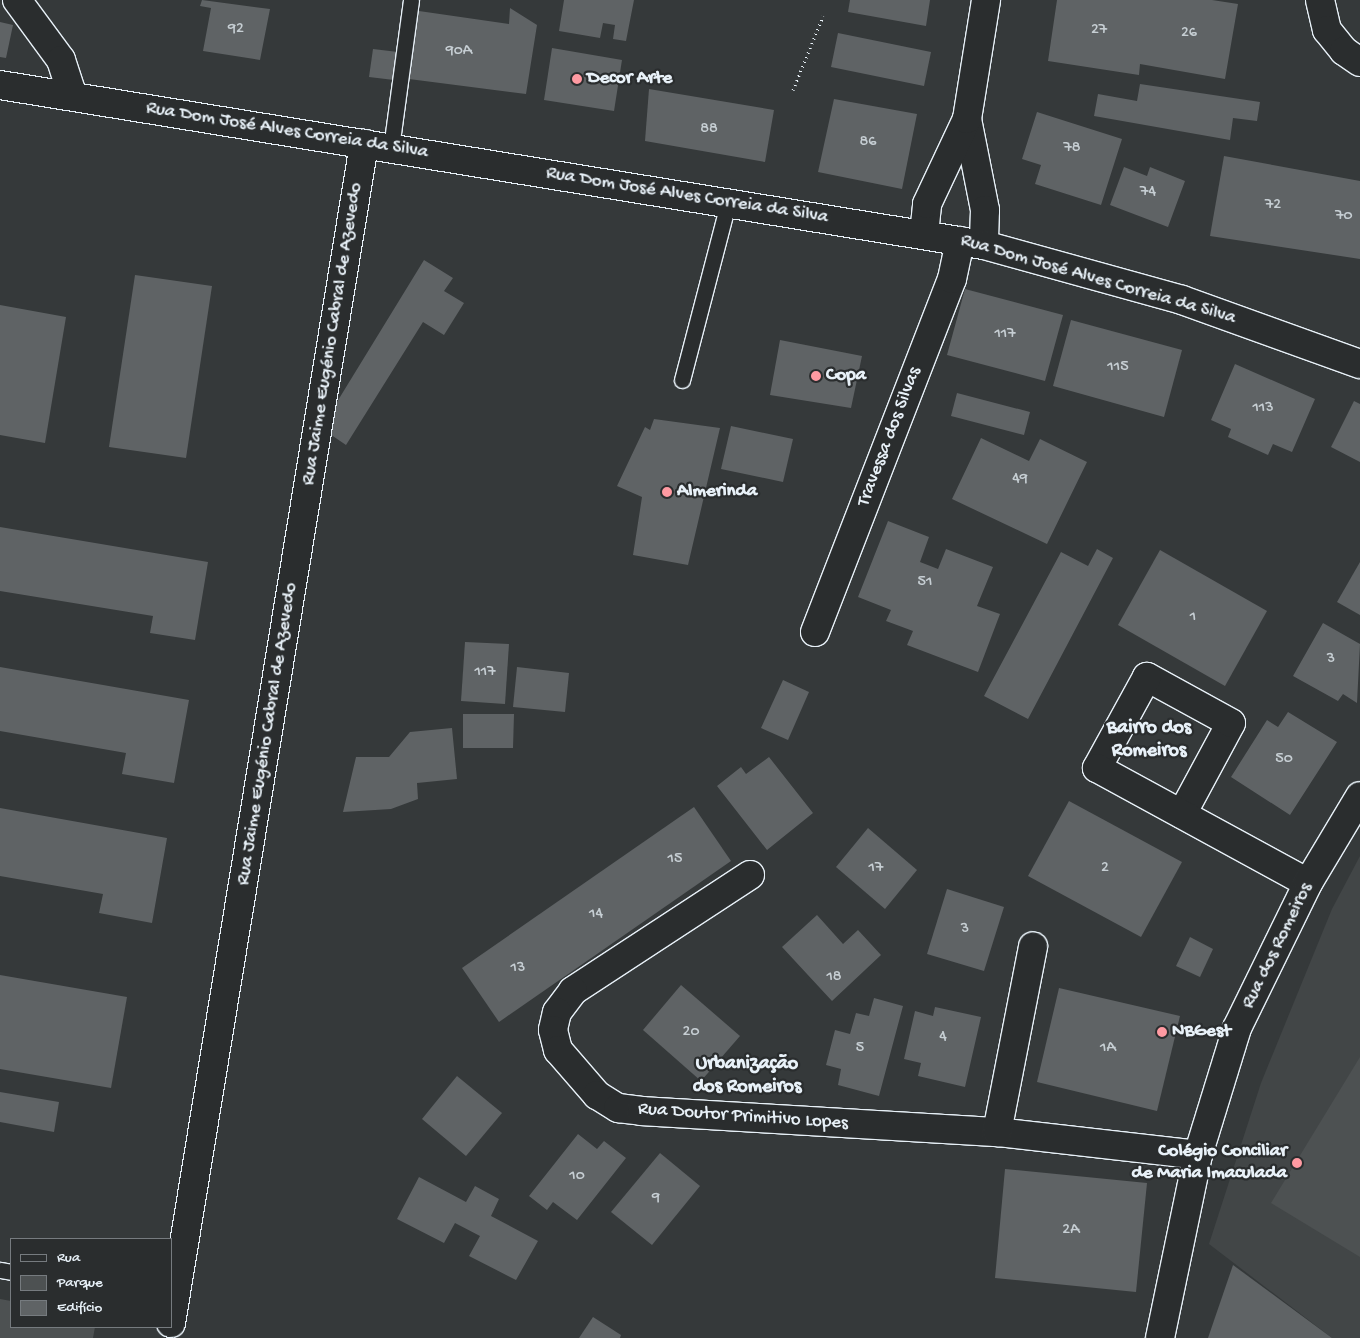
<!DOCTYPE html>
<html>
<head>
<meta charset="utf-8">
<style>
  body { margin:0 }
  #map { position:relative; width:1360px; height:1338px; overflow:hidden; background:#35393a; font-family:"Gochi Hand",sans-serif }
  div>[style] { position:absolute }
  .built>* { inset:0; background:#424647 }
  .green>* { inset:0; background:#4d5152 }
  .building>* { inset:0; background:#5f6365 }
  .path>* { height:3px; margin-top:-1.5px; transform-origin:0; background:repeating-linear-gradient(90deg,#e8f1f8 0 1px,transparent 0 5px) }
  .roads { filter:drop-shadow(1px 0 #e8f1f8) drop-shadow(-1px 0 #e8f1f8) drop-shadow(0 1px #e8f1f8) drop-shadow(0 -1px #e8f1f8) }
  .service>* { height:15px; margin:-7.5px; padding:0 7.5px; transform-origin:7.5px; border-radius:7.5px; background:#2a2d2e }
  .minor>* { height:28px; margin:-14px; padding:0 14px; transform-origin:14px; border-radius:14px; background:#2a2d2e }
  .secondary>* { height:28px; margin:-14px; padding:0 14px; transform-origin:14px; border-radius:14px; background:#2a2d2e }
  .dots>* { width:14px; height:14px; translate:-50% -50%; box-sizing:border-box; border:2px solid #2a2d2e; border-radius:50% }
  span { translate:-50% -50%; white-space:nowrap; text-align:center; line-height:1.15; -webkit-text-stroke:4.5px #2a2d2e; paint-order:stroke }
  .number-label { font-size:16px; color:#c6ced3 }
  .number-label span { -webkit-text-stroke-width:0 }
  .poi-label { font-size:19px; color:#e8f1f8; font-weight:700 }
  .left { translate:0 -50%; text-align:left }
  .right { translate:-100% -50%; text-align:right }
  .street-label { font-size:19px; color:#e8f1f8 }
  .neighbourhood-label { font-size:20px; color:#e8f1f8; font-weight:700 }
  .legend { position:absolute; left:10px; top:1238px; width:162px; height:90px; box-sizing:border-box; background:#2a2d2e; border:1px solid #767b7f; margin:0; padding:6px 9px; list-style:none; font-size:15px; color:#e8f1f8 }
  .legend li { display:flex; align-items:center; gap:10px; height:25px }
  .legend b { width:25px; border:1px solid #767b7f }
</style>
</head>
<body>
<div id="map">
  <div class="built">
    <div style="clip-path:polygon(1360px 856px,1360px 1338px,1332px 1338px,1209px 1244px,1261px 1083px,1332px 909px)"></div>
  </div>
  <div class="green">
    <div style="clip-path:polygon(1360px 1057px,1360px 1257px,1271px 1203px)"></div>
    <div style="clip-path:polygon(0 1299px,11px 1301px,11px 1327px,95px 1327px,93px 1338px,0 1338px)"></div>
  </div>
  <div class="building">
    <div style="clip-path:polygon(202px 0,270px 9px,260px 60px,203px 51px,211px 8px,200px 6px)"></div>
    <div style="clip-path:polygon(564px 0,634px 0,626px 41px,613px 39px,615px 25px,603px 23px,600px 38px,559px 31px)"></div>
    <div style="clip-path:polygon(850px 0,930px 0,926px 26px,848px 12px)"></div>
    <div style="clip-path:polygon(1057px 0,1212px 0,1238px 4px,1225px 79px,1140px 64px,1139px 75px,1048px 61px)"></div>
    <div style="clip-path:polygon(510px 8px,537px 25px,526px 94px,409px 79px,419px 11px,509px 24px)"></div>
    <div style="clip-path:polygon(0 22px,13px 25px,6px 58px,0 57px)"></div>
    <div style="clip-path:polygon(838px 33px,931px 52px,924px 86px,831px 67px)"></div>
    <div style="clip-path:polygon(552px 48px,622px 60px,614px 111px,544px 100px)"></div>
    <div style="clip-path:polygon(373px 49px,398px 52px,394px 80px,369px 77px)"></div>
    <div style="clip-path:polygon(1140px 84px,1260px 102px,1257px 121px,1233px 118px,1230px 140px,1094px 116px,1098px 94px,1137px 101px)"></div>
    <div style="clip-path:polygon(649px 89px,774px 110px,765px 162px,645px 141px)"></div>
    <div style="clip-path:polygon(834px 99px,917px 114px,902px 189px,818px 172px)"></div>
    <div style="clip-path:polygon(1037px 112px,1122px 139px,1101px 205px,1035px 184px,1041px 165px,1022px 159px)"></div>
    <div style="clip-path:polygon(1224px 156px,1360px 181px,1360px 259px,1210px 236px)"></div>
    <div style="clip-path:polygon(1124px 167px,1147px 176px,1150px 167px,1185px 181px,1168px 227px,1110px 205px)"></div>
    <div style="clip-path:polygon(424px 260px,453px 278px,444px 291px,464px 303px,444px 335px,423px 322px,346px 445px,321px 428px)"></div>
    <div style="clip-path:polygon(135px 275px,212px 286px,186px 458px,109px 447px)"></div>
    <div style="clip-path:polygon(965px 289px,1063px 315px,1045px 381px,947px 355px)"></div>
    <div style="clip-path:polygon(0 305px,66px 317px,45px 443px,0 435px)"></div>
    <div style="clip-path:polygon(1071px 320px,1182px 350px,1164px 417px,1053px 386px)"></div>
    <div style="clip-path:polygon(780px 340px,862px 356px,851px 408px,770px 395px)"></div>
    <div style="clip-path:polygon(1235px 364px,1315px 399px,1292px 452px,1273px 444px,1268px 455px,1228px 437px,1231px 429px,1211px 420px)"></div>
    <div style="clip-path:polygon(957px 393px,1030px 412px,1024px 435px,951px 416px)"></div>
    <div style="clip-path:polygon(1354px 401px,1360px 404px,1360px 462px,1331px 447px)"></div>
    <div style="clip-path:polygon(654px 419px,720px 428px,688px 565px,633px 555px,642px 497px,617px 486px,645px 427px,650px 430px)"></div>
    <div style="clip-path:polygon(731px 426px,793px 439px,783px 482px,721px 469px)"></div>
    <div style="clip-path:polygon(981px 438px,1029px 461px,1040px 439px,1087px 462px,1047px 544px,952px 499px)"></div>
    <div style="clip-path:polygon(888px 521px,929px 537px,920px 562px,938px 569px,946px 549px,993px 567px,977px 606px,1000px 614px,978px 672px,907px 645px,913px 631px,886px 621px,891px 610px,858px 597px)"></div>
    <div style="clip-path:polygon(0 527px,208px 562px,195px 640px,150px 633px,153px 616px,0 591px)"></div>
    <div style="clip-path:polygon(1097px 549px,1113px 558px,1028px 719px,984px 696px,1061px 552px,1088px 566px)"></div>
    <div style="clip-path:polygon(1160px 550px,1267px 611px,1225px 686px,1118px 625px)"></div>
    <div style="clip-path:polygon(1360px 562px,1360px 615px,1337px 602px)"></div>
    <div style="clip-path:polygon(1323px 623px,1360px 644px,1357px 703px,1343px 694px,1338px 701px,1293px 676px)"></div>
    <div style="clip-path:polygon(465px 642px,509px 644px,505px 704px,461px 701px)"></div>
    <div style="clip-path:polygon(0 667px,189px 700px,174px 783px,122px 774px,126px 753px,0 731px)"></div>
    <div style="clip-path:polygon(517px 667px,569px 673px,565px 712px,513px 707px)"></div>
    <div style="clip-path:polygon(783px 680px,809px 692px,788px 740px,761px 728px)"></div>
    <div style="clip-path:polygon(1288px 712px,1337px 742px,1290px 815px,1231px 777px,1267px 720px,1278px 727px)"></div>
    <div style="clip-path:polygon(463px 714px,514px 714px,513px 748px,463px 748px)"></div>
    <div style="clip-path:polygon(452px 728px,457px 779px,417px 783px,418px 799px,391px 809px,343px 812px,356px 757px,389px 757px,410px 732px)"></div>
    <div style="clip-path:polygon(769px 757px,813px 813px,767px 850px,717px 786px,741px 767px,746px 774px)"></div>
    <div style="clip-path:polygon(1069px 801px,1182px 862px,1141px 937px,1028px 876px)"></div>
    <div style="clip-path:polygon(694px 807px,731px 861px,499px 1022px,462px 968px)"></div>
    <div style="clip-path:polygon(0 808px,167px 838px,152px 923px,99px 913px,103px 894px,0 876px)"></div>
    <div style="clip-path:polygon(868px 828px,917px 870px,885px 909px,836px 867px)"></div>
    <div style="clip-path:polygon(947px 889px,1004px 907px,984px 971px,927px 954px)"></div>
    <div style="clip-path:polygon(817px 915px,843px 944px,858px 930px,881px 955px,832px 1001px,782px 947px)"></div>
    <div style="clip-path:polygon(1190px 937px,1213px 949px,1200px 977px,1176px 966px)"></div>
    <div style="clip-path:polygon(0 975px,127px 997px,111px 1088px,0 1069px)"></div>
    <div style="clip-path:polygon(681px 985px,740px 1036px,701px 1081px,643px 1030px)"></div>
    <div style="clip-path:polygon(1059px 988px,1180px 1016px,1157px 1111px,1037px 1082px)"></div>
    <div style="clip-path:polygon(874px 998px,903px 1006px,879px 1096px,838px 1085px,841px 1069px,826px 1065px,835px 1030px,850px 1034px,856px 1013px,869px 1016px)"></div>
    <div style="clip-path:polygon(935px 1007px,981px 1017px,965px 1087px,918px 1076px,921px 1063px,904px 1059px,915px 1011px,933px 1016px)"></div>
    <div style="clip-path:polygon(457px 1076px,502px 1113px,466px 1156px,422px 1119px)"></div>
    <div style="clip-path:polygon(0 1092px,59px 1102px,54px 1132px,0 1122px)"></div>
    <div style="clip-path:polygon(578px 1134px,597px 1149px,604px 1141px,626px 1158px,577px 1220px,553px 1202px,547px 1210px,529px 1196px)"></div>
    <div style="clip-path:polygon(660px 1153px,700px 1186px,652px 1245px,611px 1212px)"></div>
    <div style="clip-path:polygon(1005px 1169px,1147px 1183px,1136px 1292px,995px 1278px)"></div>
    <div style="clip-path:polygon(419px 1177px,466px 1202px,475px 1186px,499px 1199px,491px 1216px,538px 1241px,516px 1280px,469px 1256px,480px 1236px,455px 1223px,444px 1243px,397px 1219px)"></div>
    <div style="clip-path:polygon(1233px 1265px,1332px 1338px,1208px 1338px)"></div>
    <div style="clip-path:polygon(593px 1317px,621px 1335px,620px 1338px,579px 1338px)"></div>
  </div>
  <div class="path">
    <div style="left:793px;top:90px;width:80px;rotate:-67.9deg"></div>
  </div>
  <div class="roads">
    <div class="service">
      <div style="left:391px;top:148px;width:149px;rotate:-82.3deg"></div>
      <div style="left:682px;top:380px;width:183px;rotate:-75.4deg"></div>
      <div style="left:0;top:1270px;width:11px;rotate:10deg"></div>
    </div>
    <div class="minor">
      <div style="left:17px;top:0;width:74px;rotate:53.7deg"></div>
      <div style="left:61px;top:60px;width:38px;rotate:72deg"></div>
      <div style="left:1320px;top:0;width:31px;rotate:77deg"></div>
      <div style="left:1327px;top:30px;width:27px;rotate:51deg"></div>
      <div style="left:1344px;top:51px;width:19px;rotate:35deg"></div>
      <div style="left:967px;top:119px;width:93px;rotate:78.8deg"></div>
      <div style="left:985px;top:210px;width:35px;rotate:92deg"></div>
      <div style="left:924px;top:234px;width:30px;rotate:-84deg"></div>
      <div style="left:927px;top:204px;width:94px;rotate:-64.8deg"></div>
      <div style="left:967px;top:119px;width:121px;rotate:-80.9deg"></div>
      <div style="left:815px;top:632px;width:379px;rotate:-68.8deg"></div>
      <div style="left:952px;top:279px;width:39px;rotate:-78deg"></div>
      <div style="left:1182px;top:814px;width:103px;rotate:-61.7deg"></div>
      <div style="left:1231px;top:723px;width:96px;rotate:-151.3deg"></div>
      <div style="left:1147px;top:677px;width:104px;rotate:118.8deg"></div>
      <div style="left:1097px;top:768px;width:240px;rotate:28.6deg"></div>
      <div style="left:750px;top:875px;width:212px;rotate:146.8deg"></div>
      <div style="left:573px;top:991px;width:26px;rotate:127deg"></div>
      <div style="left:557px;top:1012px;width:18px;rotate:103deg"></div>
      <div style="left:553px;top:1030px;width:21px;rotate:76deg"></div>
      <div style="left:558px;top:1050px;width:60px;rotate:49.1deg"></div>
      <div style="left:597px;top:1095px;width:25px;rotate:32deg"></div>
      <div style="left:618px;top:1108px;width:24px;rotate:7deg"></div>
      <div style="left:642px;top:1111px;width:356px;rotate:3.4deg"></div>
      <div style="left:997px;top:1132px;width:202px;rotate:6.5deg"></div>
      <div style="left:997px;top:1132px;width:189px;rotate:-79deg"></div>
      <div style="left:171px;top:1323px;width:1195px;rotate:-80.7deg"></div>
      <div style="left:1160px;top:1338px;width:187px;rotate:-78.3deg"></div>
      <div style="left:1198px;top:1155px;width:133px;rotate:-72.9deg"></div>
      <div style="left:1237px;top:1028px;width:161px;rotate:-63.9deg"></div>
      <div style="left:1308px;top:883px;width:101px;rotate:-59.1deg"></div>
    </div>
    <div class="secondary">
      <div style="left:0;top:85px;width:997px;rotate:9.24deg"></div>
      <div style="left:984px;top:245px;width:205px;rotate:15.5deg"></div>
      <div style="left:1182px;top:300px;width:189px;rotate:19.8deg"></div>
    </div>
  </div>
  <div class="dots">
    <div style="left:577px;top:79px;background:#ff9aa2"></div>
    <div style="left:816px;top:376px;background:#ff9aa2"></div>
    <div style="left:667px;top:492px;background:#ff9aa2"></div>
    <div style="left:1162px;top:1032px;background:#ff9aa2"></div>
    <div style="left:1297px;top:1163px;background:#ff9aa2"></div>
  </div>
  <div class="number-label">
    <span style="left:236px;top:30px">92</span>
    <span style="left:1099px;top:31px">27</span>
    <span style="left:1189px;top:34px">26</span>
    <span style="left:459px;top:52px">90A</span>
    <span style="left:709px;top:130px">88</span>
    <span style="left:868px;top:143px">86</span>
    <span style="left:1072px;top:149px">78</span>
    <span style="left:1148px;top:193px">74</span>
    <span style="left:1273px;top:206px">72</span>
    <span style="left:1344px;top:217px">70</span>
    <span style="left:1005px;top:335px">117</span>
    <span style="left:1118px;top:368px">115</span>
    <span style="left:1263px;top:409px">113</span>
    <span style="left:1020px;top:480px">49</span>
    <span style="left:925px;top:583px">51</span>
    <span style="left:1193px;top:618px">1</span>
    <span style="left:1331px;top:660px">3</span>
    <span style="left:485px;top:673px">117</span>
    <span style="left:1284px;top:760px">50</span>
    <span style="left:675px;top:860px">15</span>
    <span style="left:876px;top:869px">17</span>
    <span style="left:1105px;top:869px">2</span>
    <span style="left:596px;top:915px">14</span>
    <span style="left:965px;top:930px">3</span>
    <span style="left:518px;top:969px">13</span>
    <span style="left:834px;top:978px">18</span>
    <span style="left:691px;top:1033px">20</span>
    <span style="left:943px;top:1038px">4</span>
    <span style="left:860px;top:1049px">5</span>
    <span style="left:1108px;top:1049px">1A</span>
    <span style="left:577px;top:1177px">10</span>
    <span style="left:656px;top:1199px">9</span>
    <span style="left:1071px;top:1231px">2A</span>
  </div>
  <div class="poi-label">
    <span class="left" style="left:587px;top:79px">Decor Arte</span>
    <span class="left" style="left:826px;top:376px">Copa</span>
    <span class="left" style="left:677px;top:492px">Almerinda</span>
    <span class="left" style="left:1172px;top:1032px">NBGest</span>
    <span class="right" style="left:1287px;top:1163px">Colégio Conciliar<br>de Maria Imaculada</span>
  </div>
  <div class="street-label">
    <span style="left:287px;top:131px;rotate:9deg">Rua Dom José Alves Correia da Silva</span>
    <span style="left:687px;top:196px;rotate:9deg">Rua Dom José Alves Correia da Silva</span>
    <span style="left:1098px;top:280px;rotate:16deg">Rua Dom José Alves Correia da Silva</span>
    <span style="left:333px;top:334px;rotate:-81deg">Rua Jaime Eugénio Cabral de Azevedo</span>
    <span style="left:890px;top:437px;rotate:-69deg">Travessa dos Silvas</span>
    <span style="left:268px;top:734px;rotate:-81deg">Rua Jaime Eugénio Cabral de Azevedo</span>
    <span style="left:1278px;top:946px;rotate:-64deg">Rua dos Romeiros</span>
    <span style="left:743px;top:1117px;rotate:4deg">Rua Doutor Primitivo Lopes</span>
  </div>
  <div class="neighbourhood-label">
    <span style="left:1149px;top:740px">Bairro dos<br>Romeiros</span>
    <span style="left:747px;top:1076px">Urbanização<br>dos Romeiros</span>
  </div>
  <ul class="legend">
  <li><b style="height:6px;background:#2a2d2e"></b>Rua</li>
  <li><b style="height:14px;background:#4d5152"></b>Parque</li>
  <li><b style="height:14px;background:#5f6365"></b>Edifício</li>
  </ul>
</div>
</body>
</html>
